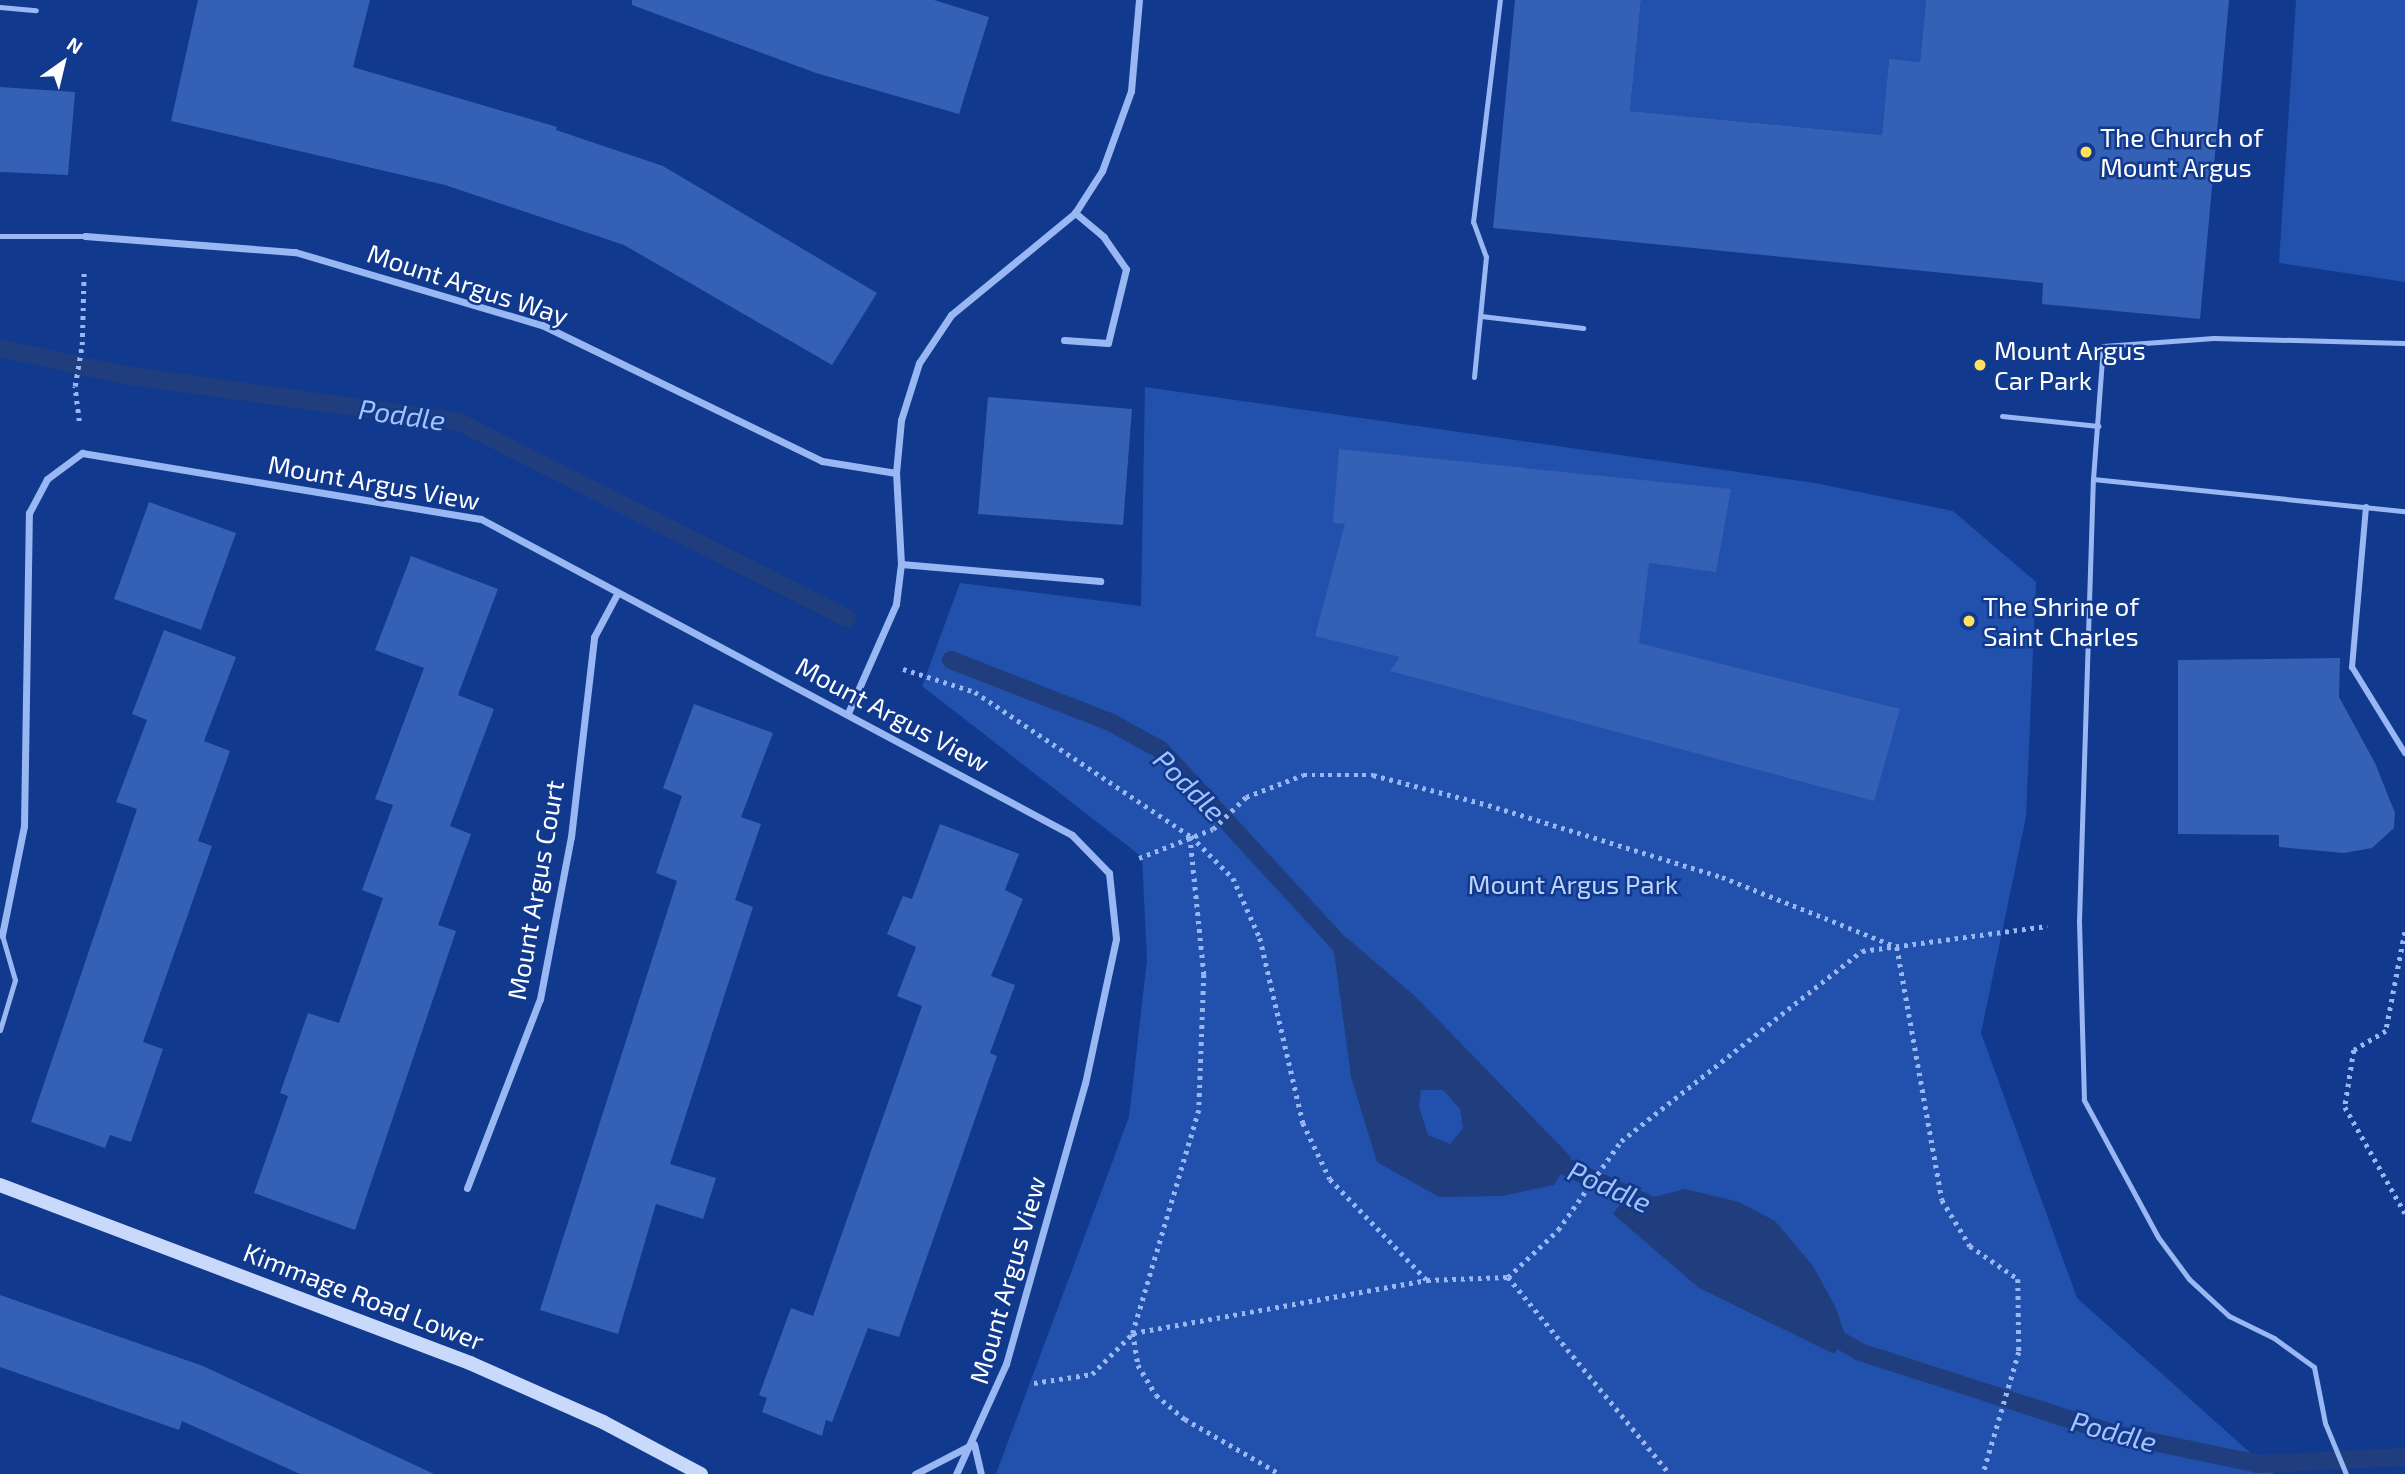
<!DOCTYPE html>
<html>
<head>
<meta charset="utf-8">
<style>
  body { margin:0 }
  #map { position:relative; width:2405px; height:1474px; overflow:hidden; background:#11398d; font-family:"Exo 2",sans-serif }
  div>[style] { position:absolute }
  .green>* { inset:0; background:#2251ad }
  .water>* { inset:0; background:#203e7d }
  .stream>* { height:18px; margin:-9px; padding:0 9px; transform-origin:9px; border-radius:9px; background:#203e7d }
  .building>* { inset:0; background:#3460b5 }
  .path>* { height:4.5px; margin-top:-2.25px; transform-origin:0; background:repeating-linear-gradient(90deg,#99b7f2 0 3.5px,transparent 0 8.5px) }
  .service>* { height:5px; margin:-2.5px; padding:0 2.5px; transform-origin:2.5px; border-radius:2.5px; background:#99b7f2 }
  .pedestrian>* { height:6px; margin:-3px; padding:0 3px; transform-origin:3px; border-radius:3px; background:#99b7f2 }
  .minor>* { height:7px; margin:-3.5px; padding:0 3.5px; transform-origin:3.5px; border-radius:3.5px; background:#99b7f2 }
  .secondary>* { height:14px; margin:-7px; padding:0 7px; transform-origin:7px; border-radius:7px; background:#c8d9fc }
  .dots>* { width:19px; height:19px; translate:-50% -50%; box-sizing:border-box; border:4px solid #11398d; border-radius:50% }
  span { translate:-50% -50%; white-space:nowrap; text-align:center; line-height:1.15; -webkit-text-stroke:5px #11398d; paint-order:stroke }
  .poi-label { font-size:26px; color:#fff }
  .left { translate:0 -50%; text-align:left }
  .street-label { font-size:26px; color:#fff }
  .park-label { font-size:26px; color:#c0d5fd }
  .water-label { font-size:28px; color:#a5c2f9; font-style:italic }
  .north { position:absolute; left:28px; top:28px; width:70px; height:70px; -webkit-text-stroke:5px #11398d; paint-order:stroke; rotate:34deg; font-size:19px; font-weight:700; line-height:28px; text-align:center; color:#fff }
  .north::after { content:''; display:block; margin:auto; width:24px; height:32px; background:#fff; clip-path:polygon(50% 0,100% 100%,50% 72%,0 100%) }
</style>
</head>
<body>
<div id="map">
  <div class="green">
    <div style="clip-path:polygon(1641px 0,1926px 0,1920px 62px,1889px 60px,1882px 135px,1630px 111px)"></div>
    <div style="clip-path:polygon(2296px 0,2405px 0,2405px 282px,2279px 263px)"></div>
    <div style="clip-path:polygon(1145px 387px,1815px 483px,1953px 511px,2036px 582px,2026px 817px,1981px 1033px,2077px 1298px,2274px 1474px,996px 1474px,1129px 1117px,1147px 960px,1142px 857px,922px 686px,960px 583px,1141px 606px)"></div>
  </div>
  <div class="water">
    <div style="clip-path:polygon(evenodd,1347px 938px,1416px 997px,1571px 1157px,1554px 1185px,1502px 1196px,1439px 1197px,1377px 1162px,1351px 1077px,1334px 952px,1347px 938px,1421px 1090px,1443px 1090px,1460px 1109px,1463px 1128px,1450px 1144px,1428px 1135px,1419px 1107px,1421px 1090px)"></div>
    <div style="clip-path:polygon(1685px 1189px,1739px 1202px,1775px 1221px,1813px 1266px,1835px 1306px,1846px 1337px,1834px 1354px,1699px 1288px,1613px 1214px,1619px 1206px)"></div>
  </div>
  <div class="stream">
    <div style="left:0;top:348px;width:127px;rotate:12.3deg"></div>
    <div style="left:124px;top:375px;width:336px;rotate:7.9deg"></div>
    <div style="left:457px;top:421px;width:437px;rotate:26.8deg"></div>
    <div style="left:951px;top:660px;width:171px;rotate:21.3deg"></div>
    <div style="left:1110px;top:722px;width:58px;rotate:28.8deg"></div>
    <div style="left:1161px;top:750px;width:288px;rotate:47.4deg"></div>
    <div style="left:1544px;top:1157px;width:129px;rotate:24.2deg"></div>
    <div style="left:1822px;top:1330px;width:44px;rotate:30.1deg"></div>
    <div style="left:1860px;top:1352px;width:268px;rotate:17.8deg"></div>
    <div style="left:2115px;top:1434px;width:146px;rotate:11.8deg"></div>
    <div style="left:2258px;top:1464px;width:147px;rotate:-2.7deg"></div>
  </div>
  <div class="building">
    <div style="clip-path:polygon(198px 0,370px 0,353px 67px,557px 127px,556px 130px,663px 166px,877px 293px,832px 365px,624px 245px,445px 185px,171px 121px)"></div>
    <div style="clip-path:polygon(632px 0,934px 0,989px 17px,959px 114px,816px 73px,632px 5px)"></div>
    <div style="clip-path:polygon(1515px 0,1641px 0,1630px 111px,1882px 135px,1889px 59px,1920px 62px,1926px 0,2229px 0,2200px 319px,2042px 304px,2043px 283px,1493px 228px)"></div>
    <div style="clip-path:polygon(0 87px,75px 92px,68px 175px,0 172px)"></div>
    <div style="clip-path:polygon(988px 397px,1132px 409px,1123px 525px,978px 514px)"></div>
    <div style="clip-path:polygon(1339px 449px,1731px 489px,1716px 572px,1649px 563px,1639px 643px,1900px 709px,1874px 801px,1390px 671px,1400px 657px,1315px 636px,1345px 524px,1333px 523px)"></div>
    <div style="clip-path:polygon(149px 502px,236px 533px,201px 630px,114px 599px)"></div>
    <div style="clip-path:polygon(411px 556px,498px 589px,458px 695px,494px 709px,450px 826px,471px 834px,438px 925px,456px 931px,355px 1230px,254px 1193px,288px 1096px,280px 1093px,308px 1013px,339px 1023px,383px 898px,362px 890px,393px 805px,375px 799px,424px 668px,375px 650px)"></div>
    <div style="clip-path:polygon(164px 630px,236px 657px,204px 741px,230px 751px,198px 841px,212px 846px,143px 1042px,163px 1049px,131px 1142px,110px 1135px,105px 1148px,31px 1122px,137px 809px,116px 802px,147px 720px,132px 714px)"></div>
    <div style="clip-path:polygon(2340px 658px,2339px 697px,2375px 763px,2395px 813px,2394px 828px,2372px 848px,2344px 853px,2279px 847px,2279px 835px,2178px 834px,2178px 660px)"></div>
    <div style="clip-path:polygon(694px 704px,773px 733px,741px 817px,761px 824px,735px 900px,753px 907px,670px 1164px,716px 1178px,703px 1219px,656px 1204px,618px 1334px,540px 1310px,677px 881px,656px 873px,682px 796px,663px 788px)"></div>
    <div style="clip-path:polygon(940px 824px,1019px 854px,1005px 890px,1023px 899px,991px 976px,1015px 985px,990px 1053px,997px 1056px,899px 1337px,868px 1328px,832px 1422px,826px 1420px,822px 1436px,762px 1412px,767px 1398px,759px 1395px,791px 1308px,813px 1316px,922px 1006px,897px 996px,916px 947px,887px 934px,903px 896px,912px 899px)"></div>
    <div style="clip-path:polygon(0 1295px,203px 1366px,434px 1474px,300px 1474px,182px 1421px,179px 1430px,0 1367px)"></div>
  </div>
  <div class="path">
    <div style="left:79px;top:421px;width:35px;rotate:-97deg"></div>
    <div style="left:75px;top:386px;width:42px;rotate:-80.3deg"></div>
    <div style="left:82px;top:345px;width:75px;rotate:-88.5deg"></div>
    <div style="left:903px;top:669px;width:76px;rotate:17.7deg"></div>
    <div style="left:975px;top:692px;width:259px;rotate:33.8deg"></div>
    <div style="left:1190px;top:836px;width:139px;rotate:84.2deg"></div>
    <div style="left:1204px;top:974px;width:136px;rotate:92.1deg"></div>
    <div style="left:1199px;top:1110px;width:233px;rotate:106.5deg"></div>
    <div style="left:1133px;top:1333px;width:32px;rotate:81deg"></div>
    <div style="left:1138px;top:1365px;width:35px;rotate:59deg"></div>
    <div style="left:1156px;top:1395px;width:38px;rotate:40deg"></div>
    <div style="left:1185px;top:1419px;width:110px;rotate:30.1deg"></div>
    <div style="left:1191px;top:836px;width:59px;rotate:45deg"></div>
    <div style="left:1233px;top:878px;width:66px;rotate:65.8deg"></div>
    <div style="left:1260px;top:938px;width:190px;rotate:76.9deg"></div>
    <div style="left:1303px;top:1123px;width:62px;rotate:64.3deg"></div>
    <div style="left:1330px;top:1179px;width:139px;rotate:46.2deg"></div>
    <div style="left:1139px;top:858px;width:79px;rotate:-21.4deg"></div>
    <div style="left:1213px;top:829px;width:46px;rotate:-44.1deg"></div>
    <div style="left:1246px;top:797px;width:61px;rotate:-21.1deg"></div>
    <div style="left:1303px;top:775px;width:70px"></div>
    <div style="left:1373px;top:775px;width:119px;rotate:14.6deg"></div>
    <div style="left:1488px;top:805px;width:245px;rotate:17.1deg"></div>
    <div style="left:1722px;top:877px;width:188px;rotate:21.8deg"></div>
    <div style="left:1897px;top:947px;width:257px;rotate:79.9deg"></div>
    <div style="left:1942px;top:1200px;width:54px;rotate:58.7deg"></div>
    <div style="left:1970px;top:1246px;width:58px;rotate:34.5deg"></div>
    <div style="left:2018px;top:1279px;width:73px;rotate:89.2deg"></div>
    <div style="left:2019px;top:1352px;width:127px;rotate:106.4deg"></div>
    <div style="left:2405px;top:932px;width:101px;rotate:100.9deg"></div>
    <div style="left:2386px;top:1031px;width:37px;rotate:149deg"></div>
    <div style="left:2354px;top:1050px;width:58px;rotate:99deg"></div>
    <div style="left:2345px;top:1107px;width:122px;rotate:60.5deg"></div>
    <div style="left:1508px;top:1277px;width:255px;rotate:50.6deg"></div>
    <div style="left:1034px;top:1383px;width:59px;rotate:-8.8deg"></div>
    <div style="left:1092px;top:1374px;width:58px;rotate:-45deg"></div>
    <div style="left:1133px;top:1333px;width:299px;rotate:-10.2deg"></div>
    <div style="left:1427px;top:1280px;width:81px;rotate:-2.1deg"></div>
    <div style="left:1508px;top:1277px;width:69px;rotate:-43.2deg"></div>
    <div style="left:1558px;top:1230px;width:109px;rotate:-54.7deg"></div>
    <div style="left:1621px;top:1141px;width:307px;rotate:-38.3deg"></div>
    <div style="left:1862px;top:951px;width:187px;rotate:-7.7deg"></div>
  </div>
  <div class="service">
    <div style="left:0;top:7px;width:36px;rotate:5deg"></div>
    <div style="left:0;top:236px;width:85px"></div>
    <div style="left:1481px;top:316px;width:103px;rotate:6.7deg"></div>
    <div style="left:1474px;top:377px;width:121px;rotate:-84.3deg"></div>
    <div style="left:1486px;top:257px;width:37px;rotate:-110deg"></div>
    <div style="left:1473px;top:222px;width:224px;rotate:-83.1deg"></div>
    <div style="left:2002px;top:416px;width:97px;rotate:5.9deg"></div>
    <div style="left:2093px;top:479px;width:314px;rotate:5.9deg"></div>
    <div style="left:0;top:1030px;width:52px;rotate:-73.3deg"></div>
    <div style="left:15px;top:980px;width:47px;rotate:-106.1deg"></div>
    <div style="left:2346px;top:1474px;width:55px;rotate:-112.4deg"></div>
    <div style="left:2325px;top:1423px;width:57px;rotate:-101.1deg"></div>
    <div style="left:2314px;top:1367px;width:49px;rotate:-144.1deg"></div>
    <div style="left:2274px;top:1338px;width:50px;rotate:-153.9deg"></div>
    <div style="left:2229px;top:1316px;width:54px;rotate:-137.2deg"></div>
    <div style="left:2189px;top:1279px;width:52px;rotate:-126.4deg"></div>
    <div style="left:2158px;top:1237px;width:156px;rotate:-118.4deg"></div>
    <div style="left:2084px;top:1100px;width:179px;rotate:-91.6deg"></div>
    <div style="left:2079px;top:921px;width:442px;rotate:-88.2deg"></div>
    <div style="left:2093px;top:479px;width:133px;rotate:-85.7deg"></div>
    <div style="left:2103px;top:346px;width:111px;rotate:-4.1deg"></div>
    <div style="left:2214px;top:338px;width:191px;rotate:1.5deg"></div>
  </div>
  <div class="pedestrian">
    <div style="left:2366px;top:507px;width:161px;rotate:95deg"></div>
    <div style="left:2352px;top:667px;width:101px;rotate:58.4deg"></div>
  </div>
  <div class="minor">
    <div style="left:85px;top:236px;width:211px;rotate:4.4deg"></div>
    <div style="left:295px;top:252px;width:258px;rotate:16.5deg"></div>
    <div style="left:542px;top:325px;width:311px;rotate:25.9deg"></div>
    <div style="left:822px;top:461px;width:75px;rotate:9.2deg"></div>
    <div style="left:1064px;top:340px;width:44px;rotate:3.9deg"></div>
    <div style="left:1108px;top:343px;width:76px;rotate:-76.3deg"></div>
    <div style="left:1126px;top:269px;width:39px;rotate:-125deg"></div>
    <div style="left:1104px;top:237px;width:38px;rotate:-140deg"></div>
    <div style="left:901px;top:564px;width:200px;rotate:4.9deg"></div>
    <div style="left:848px;top:713px;width:119px;rotate:-66.2deg"></div>
    <div style="left:896px;top:604px;width:40px;rotate:-82.9deg"></div>
    <div style="left:901px;top:564px;width:91px;rotate:-93.1deg"></div>
    <div style="left:896px;top:473px;width:53px;rotate:-84.6deg"></div>
    <div style="left:901px;top:420px;width:60px;rotate:-72.5deg"></div>
    <div style="left:919px;top:363px;width:58px;rotate:-56.3deg"></div>
    <div style="left:951px;top:315px;width:161px;rotate:-39.4deg"></div>
    <div style="left:1075px;top:213px;width:50px;rotate:-57.3deg"></div>
    <div style="left:1102px;top:171px;width:85px;rotate:-70.1deg"></div>
    <div style="left:1131px;top:91px;width:91px;rotate:-85deg"></div>
    <div style="left:2px;top:935px;width:111px;rotate:-78.6deg"></div>
    <div style="left:24px;top:826px;width:313px;rotate:-89.1deg"></div>
    <div style="left:29px;top:513px;width:38px;rotate:-62deg"></div>
    <div style="left:47px;top:479px;width:44px;rotate:-36.6deg"></div>
    <div style="left:82px;top:453px;width:404px;rotate:9.4deg"></div>
    <div style="left:481px;top:519px;width:670px;rotate:28.13deg"></div>
    <div style="left:1072px;top:835px;width:53px;rotate:45.8deg"></div>
    <div style="left:1109px;top:873px;width:66px;rotate:83.9deg"></div>
    <div style="left:1116px;top:939px;width:147px;rotate:102.1deg"></div>
    <div style="left:1085px;top:1083px;width:292px;rotate:105.7deg"></div>
    <div style="left:1006px;top:1364px;width:121px;rotate:114.4deg"></div>
    <div style="left:467px;top:1188px;width:203px;rotate:-68.9deg"></div>
    <div style="left:540px;top:999px;width:165px;rotate:-79.2deg"></div>
    <div style="left:571px;top:837px;width:201px;rotate:-83.4deg"></div>
    <div style="left:594px;top:637px;width:49px;rotate:-61.9deg"></div>
    <div style="left:974px;top:1444px;width:31px;rotate:77deg"></div>
    <div style="left:915px;top:1474px;width:65px;rotate:-27.3deg"></div>
  </div>
  <div class="secondary">
    <div style="left:0;top:1185px;width:503px;rotate:20.74deg"></div>
    <div style="left:470px;top:1363px;width:145px;rotate:23.9deg"></div>
    <div style="left:603px;top:1422px;width:111px;rotate:28deg"></div>
  </div>
  <div class="dots">
    <div style="left:2086px;top:152px;background:#ffe25a"></div>
    <div style="left:1980px;top:365px;background:#ffe25a"></div>
    <div style="left:1969px;top:621px;background:#ffe25a"></div>
  </div>
  <div class="poi-label">
    <span class="left" style="left:2100px;top:152px">The Church of<br>Mount Argus</span>
    <span class="left" style="left:1994px;top:365px">Mount Argus<br>Car Park</span>
    <span class="left" style="left:1983px;top:621px">The Shrine of<br>Saint Charles</span>
  </div>
  <div class="street-label">
    <span style="left:468px;top:284px;rotate:18deg">Mount Argus Way</span>
    <span style="left:374px;top:482px;rotate:10deg">Mount Argus View</span>
    <span style="left:893px;top:714px;rotate:28deg">Mount Argus View</span>
    <span style="left:535px;top:890px;rotate:-80deg">Mount Argus Court</span>
    <span style="left:1007px;top:1280px;rotate:-74deg">Mount Argus View</span>
    <span style="left:364px;top:1296px;rotate:21deg">Kimmage Road Lower</span>
  </div>
  <div class="park-label">
    <span style="left:1573px;top:884px">Mount Argus Park</span>
  </div>
  <div class="water-label">
    <span style="left:402px;top:414px;rotate:8deg">Poddle</span>
    <span style="left:1190px;top:785px;rotate:45deg">Poddle</span>
    <span style="left:1610px;top:1186px;rotate:24deg">Poddle</span>
    <span style="left:2114px;top:1431px;rotate:15deg">Poddle</span>
  </div>
  <div class="north">N</div>
</div>
</body>
</html>
